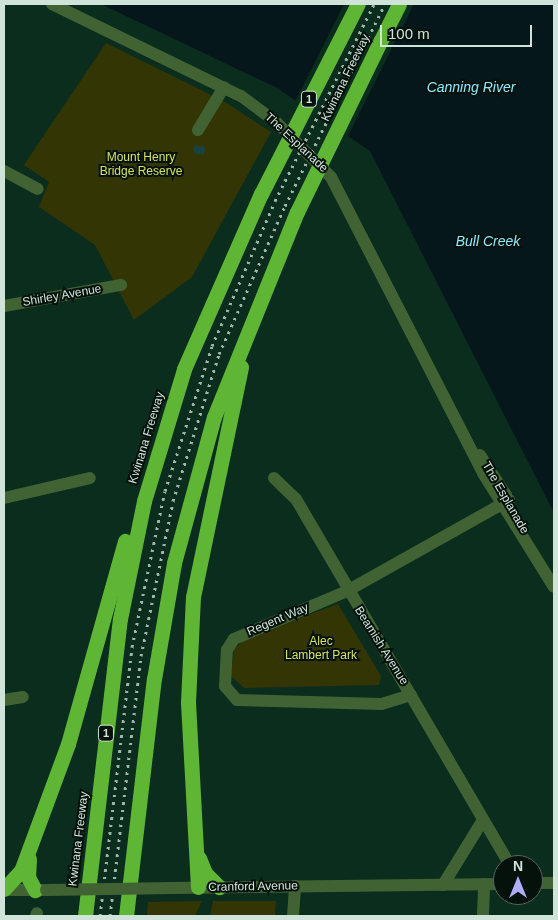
<!DOCTYPE html>
<html>
<head>
<meta charset="utf-8">
<style>
  body { margin:0 }
  #map { position:relative; width:558px; height:920px; overflow:hidden; background:#0a2d1e; font-family:Helvetica,sans-serif }
  div>[style] { position:absolute }
  .green>* { inset:0; background:#333604 }
  .water>* { inset:0; background:#06171b }
  .pier>* { inset:0; background:#0a2d1e }
  .building>* { inset:0; background:#184440 }
  .minor>* { height:12px; margin:-6px; padding:0 6px; transform-origin:6px; border-radius:6px; background:#416334 }
  .highway>* { height:15px; margin:-7.5px; padding:0 7.5px; transform-origin:7.5px; border-radius:7.5px; background:#5fb635 }
  .rail>* { height:3px; margin-top:-1.5px; transform-origin:0; background:repeating-linear-gradient(90deg,#9fb6aa 0 2.5px,transparent 0 7.5px) }
  .minor-bridge>* { height:12px; margin:-6px; padding:0 6px; transform-origin:6px; border-radius:6px; background:#416334 }
  .highway-bridge>* { height:15px; margin:-7.5px; padding:0 7.5px; transform-origin:7.5px; border-radius:7.5px; background:#5fb635 }
  span { translate:-50% -50%; white-space:nowrap; text-align:center; line-height:1.15; -webkit-text-stroke:4px #05120c; paint-order:stroke }
  .shield-label span { padding:1px 4px; background:#05120c; border:1px solid; border-radius:4px; -webkit-text-stroke-width:0 }
  .shield-label { font-size:11px; color:#d0e3d8; font-weight:700 }
  .street-label { font-size:12px; color:#d0e3d8 }
  .park-label { font-size:12px; color:#d8e15e }
  .water-label { font-size:14px; color:#8deafc; font-style:italic }
  .frame { position:absolute; inset:0; border:5px solid #d0e3d8; pointer-events:none }
  .north { position:absolute; left:493px; top:855px; width:50px; height:50px; box-sizing:border-box; background:#05120c; border:1px solid #56665e; border-radius:50%; rotate:0deg; font-size:14px; font-weight:700; line-height:20px; text-align:center; color:#d0e3d8 }
  .north::after { content:''; display:block; margin:auto; width:18px; height:22px; background:#b0aefa; clip-path:polygon(50% 0,100% 100%,50% 72%,0 100%) }
  .scale { position:absolute; left:380px; top:25px; width:152px; height:22px; box-sizing:border-box; border:2px solid #d0e3d8; border-top:0; padding-left:6px; font-size:15px; line-height:18px; white-space:nowrap; color:#d0e3d8; -webkit-text-stroke:4px #05120c; paint-order:stroke }
</style>
</head>
<body>
<div id="map">
  <div class="green">
    <div style="clip-path:polygon(106px 43px,225px 102px,271px 132px,192px 277px,134px 320px,95px 245px,39px 207px,49px 182px,24px 165px)"></div>
    <div style="clip-path:polygon(338px 604px,381px 676px,379px 685px,244px 688px,231px 676px,234px 650px,246px 637px)"></div>
    <div style="clip-path:polygon(202px 901px,195px 916px,147px 916px,148px 902px)"></div>
    <div style="clip-path:polygon(213px 901px,276px 901px,275px 916px,210px 916px)"></div>
  </div>
  <div class="water">
    <div style="clip-path:polygon(101px 4px,554px 4px,554px 513px,370px 151px,277px 88px)"></div>
  </div>
  <div class="pier">
    <div style="clip-path:polygon(344px 4px,414px 4px,347px 138px,295px 102px)"></div>
  </div>
  <div class="building">
    <div style="clip-path:polygon(195px 145px,205px 147px,204px 155px,193px 153px)"></div>
  </div>
  <div class="minor">
    <div style="left:52px;top:4px;width:210px;rotate:26deg"></div>
    <div style="left:241px;top:96px;width:44px;rotate:36.6deg"></div>
    <div style="left:276px;top:122px;width:78px;rotate:45deg"></div>
    <div style="left:331px;top:177px;width:333px;rotate:62.8deg"></div>
    <div style="left:483px;top:473px;width:134px;rotate:58.1deg"></div>
    <div style="left:198px;top:130px;width:50px;rotate:-58.8deg"></div>
    <div style="left:4px;top:171px;width:38px;rotate:28deg"></div>
    <div style="left:4px;top:306px;width:119px;rotate:-10.2deg"></div>
    <div style="left:480px;top:455px;width:48px;rotate:57deg"></div>
    <div style="left:274px;top:478px;width:30px;rotate:44deg"></div>
    <div style="left:296px;top:499px;width:424px;rotate:59.7deg"></div>
    <div style="left:4px;top:498px;width:88px;rotate:-13.1deg"></div>
    <div style="left:411px;top:695px;width:30px;rotate:163deg"></div>
    <div style="left:382px;top:704px;width:145px;rotate:-178.4deg"></div>
    <div style="left:237px;top:700px;width:18px;rotate:-131deg"></div>
    <div style="left:225px;top:686px;width:36px;rotate:-87deg"></div>
    <div style="left:227px;top:650px;width:13px;rotate:-58deg"></div>
    <div style="left:234px;top:639px;width:123px;rotate:-23deg"></div>
    <div style="left:347px;top:591px;width:186px;rotate:-29.3deg"></div>
    <div style="left:4px;top:700px;width:19px;rotate:-9deg"></div>
    <div style="left:533px;top:883px;width:21px"></div>
    <div style="left:443px;top:885px;width:76px;rotate:-58.4deg"></div>
    <div style="left:173px;top:888px;width:330px;rotate:-0.7deg"></div>
    <div style="left:4px;top:890px;width:40px"></div>
    <div style="left:36px;top:916px;width:3px;rotate:-72deg"></div>
    <div style="left:293px;top:916px;width:30px;rotate:-86deg"></div>
    <div style="left:483px;top:916px;width:32px;rotate:-88deg"></div>
  </div>
  <div class="highway">
    <div style="left:381px;top:40px;width:40px;rotate:-63.4deg"></div>
    <div style="left:199px;top:858px;width:16px;rotate:68deg"></div>
    <div style="left:205px;top:873px;width:20px;rotate:45deg"></div>
    <div style="left:29px;top:859px;width:18px;rotate:93deg"></div>
    <div style="left:28px;top:877px;width:15px;rotate:62deg"></div>
    <div style="left:198px;top:887px;width:185px;rotate:-93.1deg"></div>
    <div style="left:188px;top:702px;width:105px;rotate:-87.3deg"></div>
    <div style="left:193px;top:597px;width:235px;rotate:-78.2deg"></div>
    <div style="left:4px;top:889px;width:25px;rotate:-47deg"></div>
    <div style="left:21px;top:871px;width:135px;rotate:-69.7deg"></div>
    <div style="left:68px;top:744px;width:211px;rotate:-74.3deg"></div>
    <div style="left:85px;top:916px;width:299px;rotate:-83.3deg"></div>
    <div style="left:120px;top:619px;width:120px;rotate:-78.5deg"></div>
    <div style="left:144px;top:501px;width:138px;rotate:-73.1deg"></div>
    <div style="left:184px;top:369px;width:191px;rotate:-66.3deg"></div>
    <div style="left:126px;top:916px;width:239px;rotate:-83.3deg"></div>
    <div style="left:154px;top:679px;width:118px;rotate:-80.2deg"></div>
    <div style="left:174px;top:563px;width:151px;rotate:-74.7deg"></div>
    <div style="left:214px;top:417px;width:221px;rotate:-68deg"></div>
  </div>
  <div class="rail">
    <div style="left:100px;top:916px;width:271px;rotate:-83.2deg"></div>
    <div style="left:132px;top:647px;width:159px;rotate:-78.1deg"></div>
    <div style="left:165px;top:491px;width:152px;rotate:-72deg"></div>
    <div style="left:212px;top:346px;width:158px;rotate:-66.5deg"></div>
    <div style="left:275px;top:201px;width:220px;rotate:-63.3deg"></div>
    <div style="left:110px;top:916px;width:262px;rotate:-83.2deg"></div>
    <div style="left:141px;top:656px;width:158px;rotate:-78.3deg"></div>
    <div style="left:173px;top:501px;width:154px;rotate:-72.6deg"></div>
    <div style="left:219px;top:354px;width:162px;rotate:-66deg"></div>
    <div style="left:285px;top:206px;width:225px;rotate:-63.7deg"></div>
  </div>
  <div class="minor-bridge">
    <div style="left:46px;top:890px;width:127px;rotate:-0.9deg"></div>
  </div>
  <div class="highway-bridge">
    <div style="left:261px;top:194px;width:213px;rotate:-63deg"></div>
    <div style="left:297px;top:212px;width:191px;rotate:-64deg"></div>
  </div>
  <div class="shield-label">
    <span style="left:309px;top:99px">1</span>
    <span style="left:106px;top:733px">1</span>
  </div>
  <div class="street-label">
    <span style="left:346px;top:78px;rotate:-64deg">Kwinana Freeway</span>
    <span style="left:296px;top:143px;rotate:43deg">The Esplanade</span>
    <span style="left:62px;top:296px;rotate:-10deg">Shirley Avenue</span>
    <span style="left:147px;top:438px;rotate:-73deg">Kwinana Freeway</span>
    <span style="left:505px;top:498px;rotate:60deg">The Esplanade</span>
    <span style="left:278px;top:620px;rotate:-23deg">Regent Way</span>
    <span style="left:381px;top:646px;rotate:58deg">Beamish Avenue</span>
    <span style="left:79px;top:839px;rotate:-83deg">Kwinana Freeway</span>
    <span style="left:253px;top:887px;rotate:-1deg">Cranford Avenue</span>
  </div>
  <div class="park-label">
    <span style="left:141px;top:165px">Mount Henry<br>Bridge Reserve</span>
    <span style="left:321px;top:649px">Alec<br>Lambert Park</span>
  </div>
  <div class="water-label">
    <span style="left:471px;top:87px">Canning River</span>
    <span style="left:488px;top:241px">Bull Creek</span>
  </div>
  <div class="frame"></div>
  <div class="north">N</div>
  <div class="scale">100 m</div>
</div>
</body>
</html>
